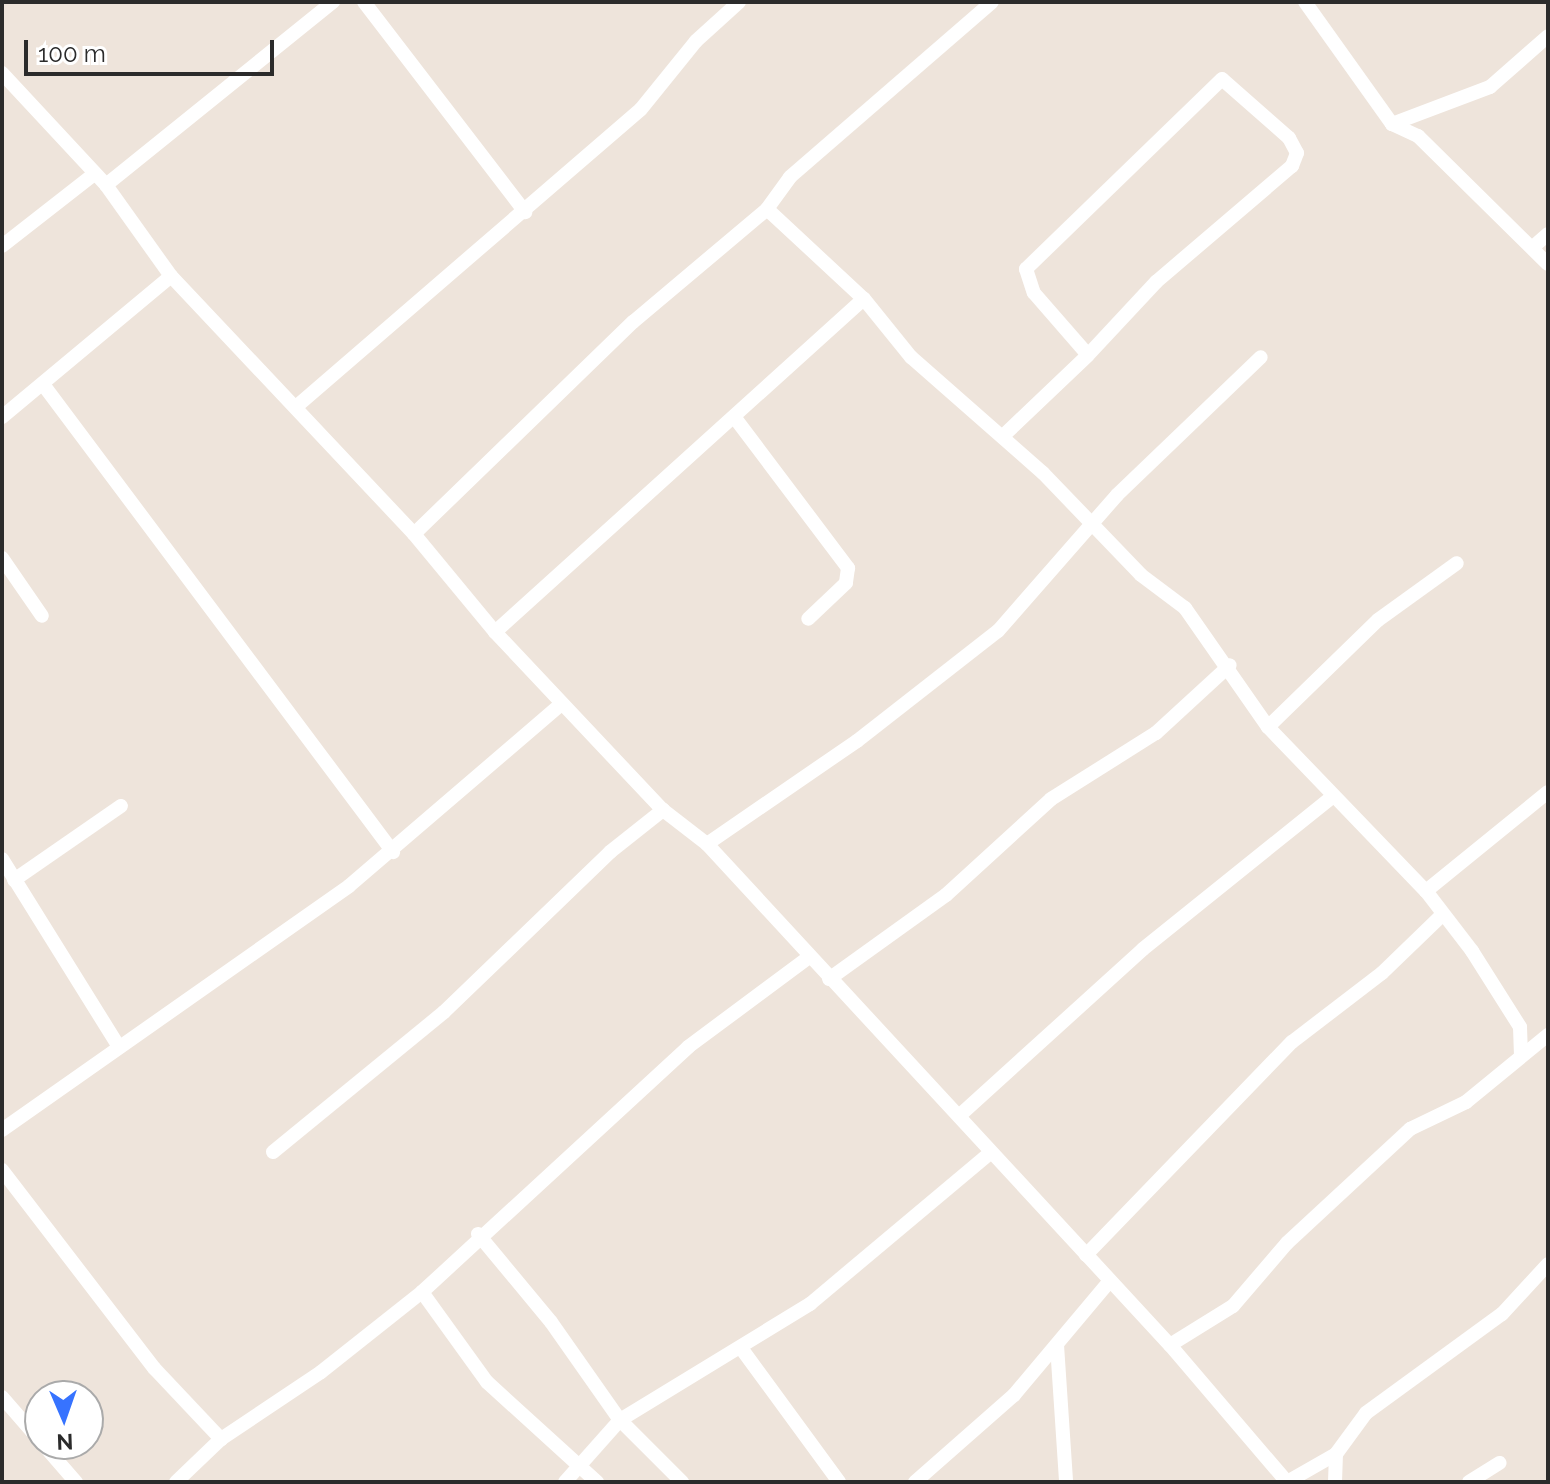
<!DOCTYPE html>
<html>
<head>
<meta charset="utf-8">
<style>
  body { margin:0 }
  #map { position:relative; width:1550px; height:1484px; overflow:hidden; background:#eee4db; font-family:Raleway,sans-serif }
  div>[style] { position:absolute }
  .minor>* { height:14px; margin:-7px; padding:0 7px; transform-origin:7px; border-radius:7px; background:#fff }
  span { translate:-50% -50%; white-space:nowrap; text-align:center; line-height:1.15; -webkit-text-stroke:8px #fff; paint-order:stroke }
  .frame { position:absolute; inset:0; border:4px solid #2b2b2b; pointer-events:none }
  .north { position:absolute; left:24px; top:1380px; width:80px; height:80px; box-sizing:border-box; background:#fff; border:2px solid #aaa; border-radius:50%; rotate:178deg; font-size:22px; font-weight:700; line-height:32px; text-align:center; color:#2b2b2b }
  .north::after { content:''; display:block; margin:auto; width:28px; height:36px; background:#3773ff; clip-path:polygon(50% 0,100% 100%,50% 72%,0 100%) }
  .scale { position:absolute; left:24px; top:40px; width:250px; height:36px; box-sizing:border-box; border:4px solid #2b2b2b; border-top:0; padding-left:10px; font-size:24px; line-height:28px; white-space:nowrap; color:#2b2b2b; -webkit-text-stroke:6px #fff; paint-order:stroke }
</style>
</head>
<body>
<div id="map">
  <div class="minor">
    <div style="left:364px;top:2px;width:265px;rotate:52.5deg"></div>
    <div style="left:1305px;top:2px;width:150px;rotate:54.5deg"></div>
    <div style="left:1392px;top:124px;width:29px;rotate:25deg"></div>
    <div style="left:1418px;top:136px;width:182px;rotate:44.6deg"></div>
    <div style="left:2px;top:73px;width:153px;rotate:47.1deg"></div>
    <div style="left:106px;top:185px;width:112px;rotate:54.5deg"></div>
    <div style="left:171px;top:276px;width:354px;rotate:46.7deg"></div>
    <div style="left:414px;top:534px;width:127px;rotate:50.4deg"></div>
    <div style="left:495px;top:632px;width:245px;rotate:46.7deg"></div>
    <div style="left:663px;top:810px;width:56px;rotate:37.7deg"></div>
    <div style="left:707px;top:844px;width:682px;rotate:47.26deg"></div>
    <div style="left:1170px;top:1345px;width:180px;rotate:49.5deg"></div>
    <div style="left:1392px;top:124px;width:105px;rotate:-20.7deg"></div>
    <div style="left:1490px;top:87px;width:77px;rotate:-41.3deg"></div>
    <div style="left:106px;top:185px;width:292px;rotate:-38.9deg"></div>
    <div style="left:767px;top:209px;width:132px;rotate:42.9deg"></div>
    <div style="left:864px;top:299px;width:75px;rotate:51deg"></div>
    <div style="left:911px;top:357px;width:176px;rotate:41.3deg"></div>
    <div style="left:1043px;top:473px;width:141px;rotate:46.1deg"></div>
    <div style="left:1141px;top:575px;width:55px;rotate:36.9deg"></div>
    <div style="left:1185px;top:608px;width:145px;rotate:55.1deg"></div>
    <div style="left:1268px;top:727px;width:228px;rotate:46.1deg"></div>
    <div style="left:1426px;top:891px;width:76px;rotate:52.5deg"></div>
    <div style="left:1472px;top:951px;width:90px;rotate:57.7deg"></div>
    <div style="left:1520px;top:1027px;width:28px;rotate:88deg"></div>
    <div style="left:2px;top:246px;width:117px;rotate:-38deg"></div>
    <div style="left:1533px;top:247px;width:20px;rotate:-41deg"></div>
    <div style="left:45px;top:387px;width:581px;rotate:53.19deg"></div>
    <div style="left:297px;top:406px;width:454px;rotate:-40.8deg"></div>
    <div style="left:641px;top:109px;width:87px;rotate:-51deg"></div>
    <div style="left:696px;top:41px;width:58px;rotate:-42.2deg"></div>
    <div style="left:2px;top:417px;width:220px;rotate:-39.8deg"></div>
    <div style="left:735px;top:418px;width:188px;rotate:53deg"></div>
    <div style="left:848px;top:568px;width:15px;rotate:98deg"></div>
    <div style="left:846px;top:583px;width:52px;rotate:136.5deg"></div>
    <div style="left:1003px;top:436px;width:117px;rotate:-43.6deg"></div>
    <div style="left:1088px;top:355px;width:100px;rotate:-47deg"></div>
    <div style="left:1156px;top:282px;width:179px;rotate:-40.5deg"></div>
    <div style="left:1292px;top:166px;width:14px;rotate:-69deg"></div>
    <div style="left:1297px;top:153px;width:17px;rotate:-118deg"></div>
    <div style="left:1289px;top:138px;width:89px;rotate:-138.6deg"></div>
    <div style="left:1222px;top:79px;width:273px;rotate:135.9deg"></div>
    <div style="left:1026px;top:269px;width:25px;rotate:72deg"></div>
    <div style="left:1034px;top:293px;width:82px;rotate:48.9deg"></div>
    <div style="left:414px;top:534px;width:305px;rotate:-44.1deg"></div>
    <div style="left:633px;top:322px;width:175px;rotate:-40.1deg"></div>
    <div style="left:767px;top:209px;width:39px;rotate:-54deg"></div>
    <div style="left:790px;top:177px;width:267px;rotate:-40.9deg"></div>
    <div style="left:2px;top:558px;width:70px;rotate:55.4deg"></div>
    <div style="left:495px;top:632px;width:497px;rotate:-42.1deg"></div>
    <div style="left:1268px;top:727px;width:153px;rotate:-44.2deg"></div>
    <div style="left:1378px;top:620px;width:97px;rotate:-35.8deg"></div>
    <div style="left:707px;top:844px;width:182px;rotate:-34.5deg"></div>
    <div style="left:857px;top:741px;width:179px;rotate:-38deg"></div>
    <div style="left:998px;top:631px;width:181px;rotate:-48.8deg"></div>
    <div style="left:1117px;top:495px;width:199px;rotate:-43.8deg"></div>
    <div style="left:2px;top:859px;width:221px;rotate:58.1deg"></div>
    <div style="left:14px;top:880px;width:130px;rotate:-34.7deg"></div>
    <div style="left:1426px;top:891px;width:157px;rotate:-39.1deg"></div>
    <div style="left:829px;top:979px;width:144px;rotate:-35.7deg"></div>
    <div style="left:946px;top:895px;width:142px;rotate:-42.4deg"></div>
    <div style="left:1051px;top:799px;width:124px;rotate:-32.2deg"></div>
    <div style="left:1156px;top:733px;width:100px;rotate:-42.6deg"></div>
    <div style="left:959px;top:1116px;width:248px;rotate:-42.2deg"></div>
    <div style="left:1143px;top:949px;width:243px;rotate:-38.8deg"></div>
    <div style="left:2px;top:1130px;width:424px;rotate:-35.1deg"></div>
    <div style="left:349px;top:886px;width:279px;rotate:-40.6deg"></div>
    <div style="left:273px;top:1152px;width:221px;rotate:-39.3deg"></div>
    <div style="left:444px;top:1012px;width:231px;rotate:-43.9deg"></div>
    <div style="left:610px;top:852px;width:68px;rotate:-38.4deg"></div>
    <div style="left:2px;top:1170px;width:250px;rotate:52.5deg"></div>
    <div style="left:154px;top:1368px;width:98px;rotate:46.7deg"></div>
    <div style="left:478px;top:1234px;width:114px;rotate:50.3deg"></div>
    <div style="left:551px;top:1322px;width:120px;rotate:54.9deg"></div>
    <div style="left:620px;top:1420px;width:88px;rotate:45deg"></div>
    <div style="left:1086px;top:1255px;width:296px;rotate:-46deg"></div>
    <div style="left:1292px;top:1042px;width:113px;rotate:-37.5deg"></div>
    <div style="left:1382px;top:973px;width:83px;rotate:-44deg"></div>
    <div style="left:422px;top:1292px;width:111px;rotate:54.2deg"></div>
    <div style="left:487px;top:1382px;width:149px;rotate:42.3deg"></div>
    <div style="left:1057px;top:1345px;width:137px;rotate:86.2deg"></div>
    <div style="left:1170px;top:1345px;width:74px;rotate:-31.8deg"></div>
    <div style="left:1233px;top:1306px;width:83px;rotate:-49.4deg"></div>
    <div style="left:1287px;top:1243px;width:168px;rotate:-42.8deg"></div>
    <div style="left:1410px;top:1129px;width:62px;rotate:-25.7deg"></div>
    <div style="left:1466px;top:1102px;width:106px;rotate:-39.3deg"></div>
    <div style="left:741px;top:1348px;width:166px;rotate:53.8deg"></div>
    <div style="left:2px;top:1397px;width:113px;rotate:49deg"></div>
    <div style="left:176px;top:1482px;width:62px;rotate:-43.7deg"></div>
    <div style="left:221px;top:1439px;width:120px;rotate:-33.8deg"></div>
    <div style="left:321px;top:1372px;width:129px;rotate:-38.4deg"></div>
    <div style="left:422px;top:1292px;width:362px;rotate:-42.6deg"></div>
    <div style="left:688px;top:1047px;width:149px;rotate:-36.6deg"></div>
    <div style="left:565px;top:1482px;width:83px;rotate:-48.4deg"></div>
    <div style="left:620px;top:1420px;width:223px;rotate:-31.4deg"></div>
    <div style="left:810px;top:1304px;width:236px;rotate:-40deg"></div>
    <div style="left:915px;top:1482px;width:132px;rotate:-41.3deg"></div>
    <div style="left:1014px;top:1395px;width:146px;rotate:-50deg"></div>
    <div style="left:1287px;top:1482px;width:56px;rotate:-29.7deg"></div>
    <div style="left:1336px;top:1454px;width:51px;rotate:-53.8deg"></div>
    <div style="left:1366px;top:1413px;width:168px;rotate:-36.1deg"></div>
    <div style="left:1502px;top:1314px;width:68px;rotate:-47.4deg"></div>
    <div style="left:1335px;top:1482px;width:28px;rotate:-88deg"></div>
    <div style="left:1469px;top:1482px;width:36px;rotate:-32deg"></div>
  </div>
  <div class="frame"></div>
  <div class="north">N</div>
  <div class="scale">100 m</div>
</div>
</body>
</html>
